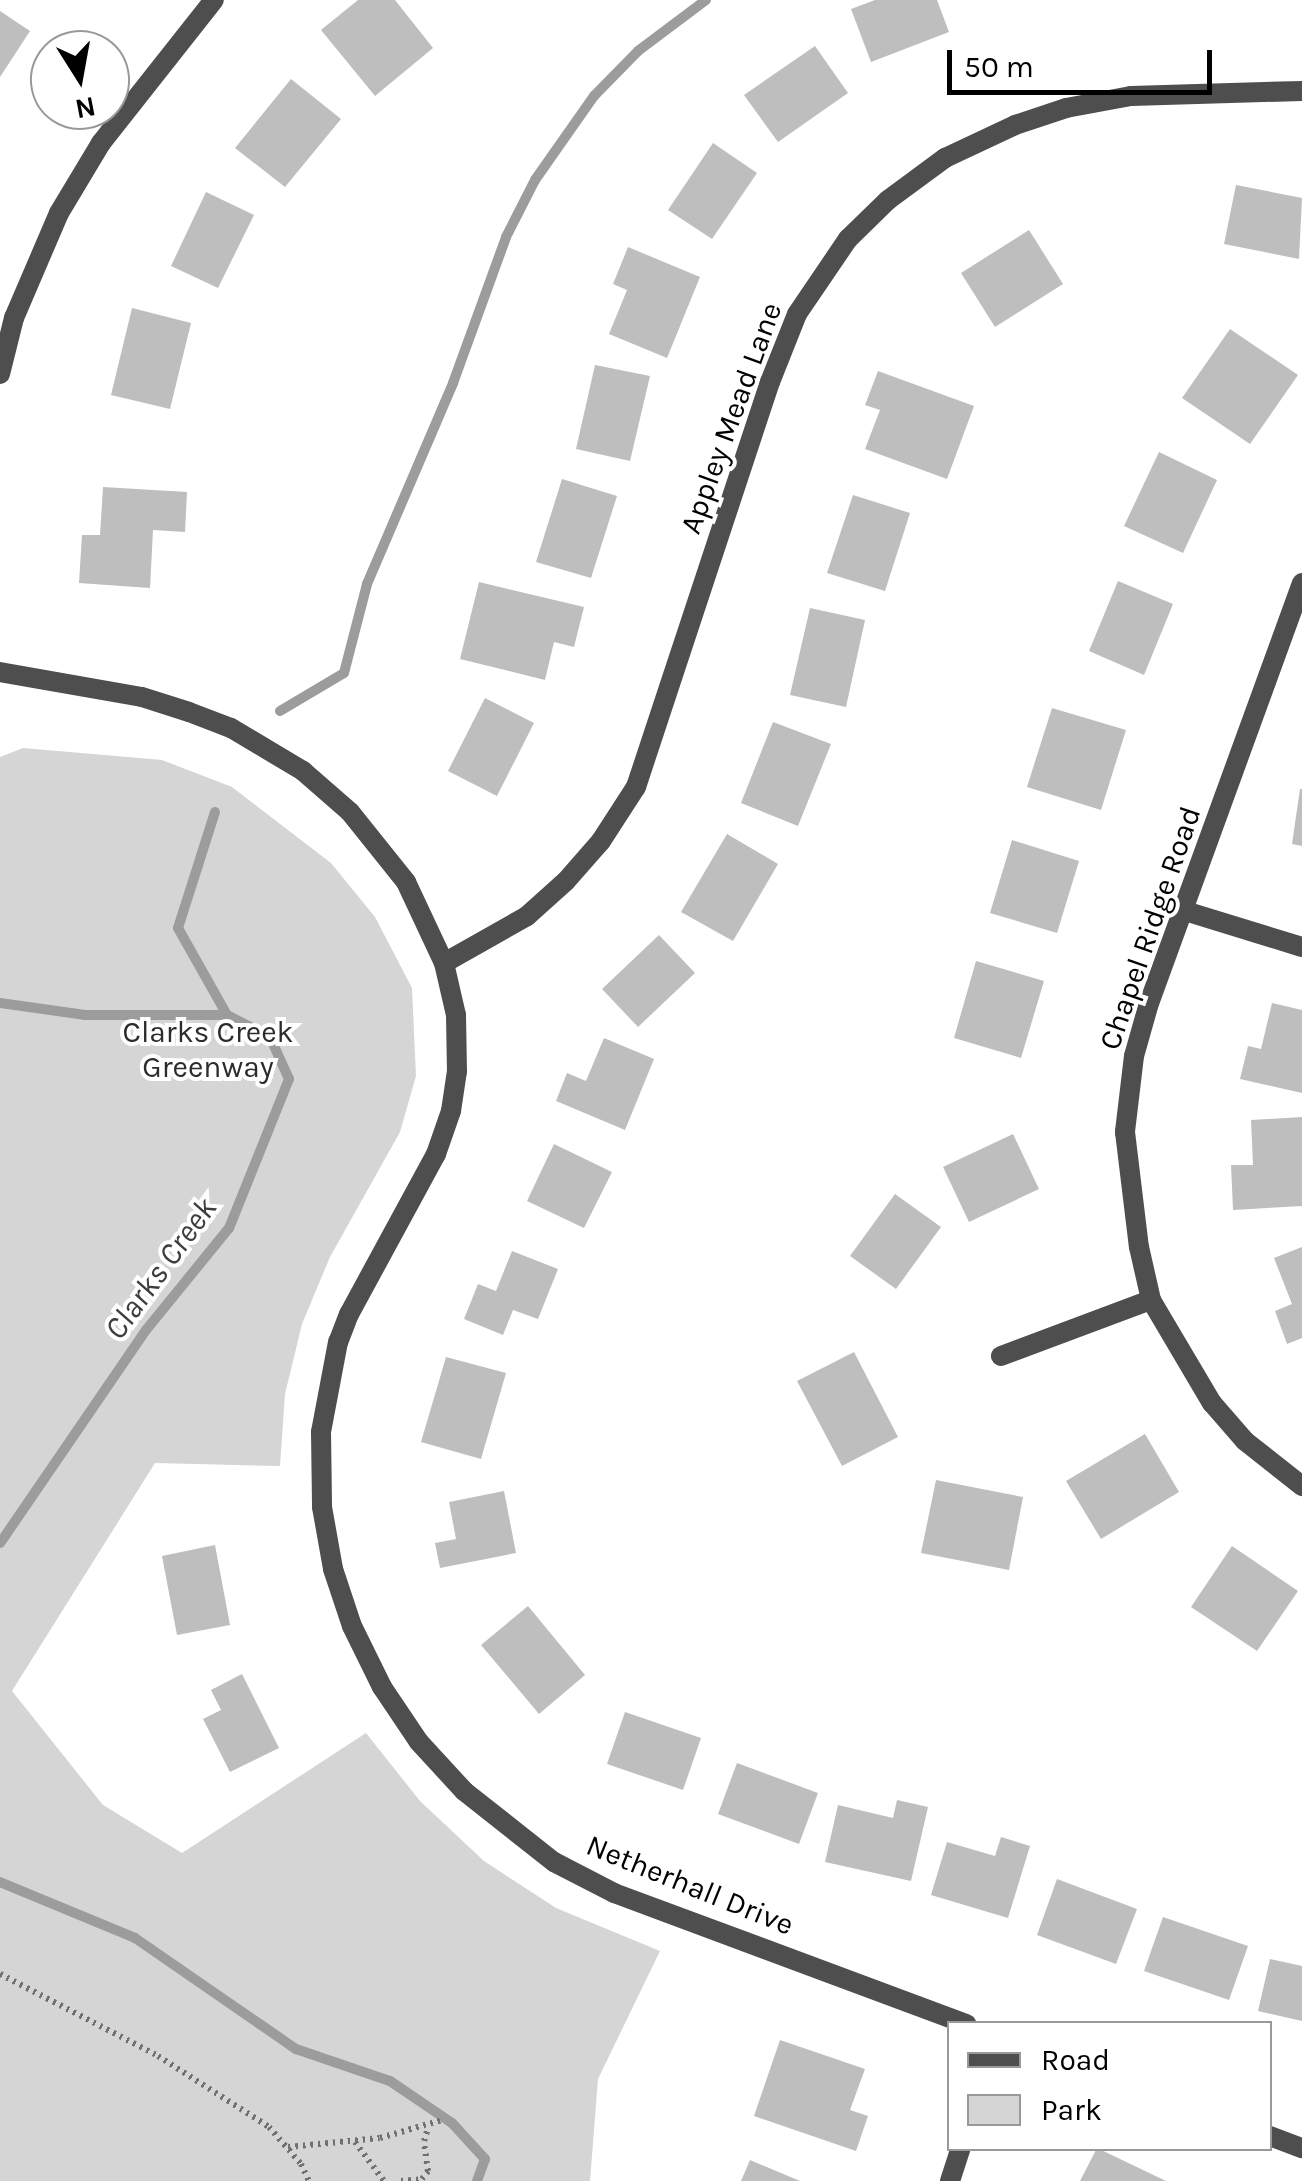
<!DOCTYPE html>
<html>
<head>
<meta charset="utf-8">
<style>
  body { margin:0 }
  #map { position:relative; width:1302px; height:2181px; overflow:hidden; background:#fff; font-family:Karla,sans-serif }
  div>[style] { position:absolute }
  .green>* { inset:0; background:#d5d5d5 }
  .stream>* { height:10px; margin:-5px; padding:0 5px; transform-origin:5px; border-radius:5px; background:#9c9c9c }
  .building>* { inset:0; background:#bebebe }
  .path>* { height:6px; margin-top:-3px; transform-origin:0; background:repeating-linear-gradient(90deg,#707070 0 2.5px,transparent 0 7.5px) }
  .minor>* { height:20px; margin:-10px; padding:0 10px; transform-origin:10px; border-radius:10px; background:#4e4e4e }
  span { translate:-50% -50%; white-space:nowrap; text-align:center; line-height:1.15; -webkit-text-stroke:8px #fff; paint-order:stroke }
  .street-label { font-size:30px; color:#000 }
  .park-label { font-size:30px; color:#2c2c2c }
  .water-label { font-size:32px; color:#3d3d3d; font-style:italic }
  .legend { position:absolute; left:947px; top:2021px; width:325px; height:130px; box-sizing:border-box; background:#fff; border:2px solid #999; margin:0; padding:12px 18px; list-style:none; font-size:30px; color:#000 }
  .legend li { display:flex; align-items:center; gap:20px; height:50px }
  .legend b { width:50px; border:2px solid #999 }
  .north { position:absolute; left:30px; top:30px; width:100px; height:100px; box-sizing:border-box; background:#fff; border:2px solid #999; border-radius:50%; rotate:169deg; font-size:28px; font-weight:700; line-height:40px; text-align:center; color:#000 }
  .north::after { content:''; display:block; margin:auto; width:35px; height:45px; background:#000; clip-path:polygon(50% 0,100% 100%,50% 72%,0 100%) }
  .scale { position:absolute; left:947px; top:50px; width:265px; height:45px; box-sizing:border-box; border:5px solid #000; border-top:0; padding-left:12px; font-size:30px; line-height:35px; white-space:nowrap; color:#000; -webkit-text-stroke:8px #fff; paint-order:stroke }
</style>
</head>
<body>
<div id="map">
  <div class="green">
    <div style="clip-path:polygon(23px 748px,162px 760px,232px 787px,331px 863px,375px 917px,412px 988px,416px 1076px,400px 1132px,330px 1257px,302px 1324px,285px 1394px,280px 1466px,155px 1463px,12px 1691px,103px 1805px,182px 1853px,366px 1733px,420px 1801px,484px 1861px,556px 1908px,660px 1951px,598px 2079px,590px 2181px,0 2181px,0 757px)"></div>
  </div>
  <div class="stream">
    <div style="left:280px;top:711px;width:74px;rotate:-30.7deg"></div>
    <div style="left:344px;top:673px;width:92px;rotate:-75.5deg"></div>
    <div style="left:367px;top:584px;width:219px;rotate:-66.8deg"></div>
    <div style="left:453px;top:383px;width:155px;rotate:-70deg"></div>
    <div style="left:506px;top:237px;width:64px;rotate:-63deg"></div>
    <div style="left:535px;top:180px;width:103px;rotate:-54.9deg"></div>
    <div style="left:594px;top:96px;width:63px;rotate:-45.6deg"></div>
    <div style="left:638px;top:51px;width:85px;rotate:-36.9deg"></div>
    <div style="left:215px;top:812px;width:122px;rotate:107.7deg"></div>
    <div style="left:178px;top:928px;width:100px;rotate:60.6deg"></div>
    <div style="left:0;top:1003px;width:86px;rotate:8deg"></div>
    <div style="left:85px;top:1015px;width:142px"></div>
    <div style="left:227px;top:1015px;width:48px;rotate:27.1deg"></div>
    <div style="left:270px;top:1037px;width:46px;rotate:65.7deg"></div>
    <div style="left:289px;top:1079px;width:161px;rotate:111.9deg"></div>
    <div style="left:229px;top:1228px;width:132px;rotate:129.1deg"></div>
    <div style="left:146px;top:1330px;width:258px;rotate:124.4deg"></div>
    <div style="left:0;top:1882px;width:146px;rotate:22.5deg"></div>
    <div style="left:135px;top:1938px;width:196px;rotate:34.6deg"></div>
    <div style="left:296px;top:2049px;width:99px;rotate:18.8deg"></div>
    <div style="left:390px;top:2081px;width:75px;rotate:34.1deg"></div>
    <div style="left:452px;top:2123px;width:49px;rotate:47.5deg"></div>
    <div style="left:485px;top:2159px;width:23px;rotate:110deg"></div>
  </div>
  <div class="building">
    <div style="clip-path:polygon(358px 0,395px 0,433px 48px,375px 96px,321px 30px)"></div>
    <div style="clip-path:polygon(875px 0,937px 0,949px 32px,871px 62px,851px 9px)"></div>
    <div style="clip-path:polygon(0 11px,30px 31px,0 77px)"></div>
    <div style="clip-path:polygon(815px 46px,848px 93px,778px 142px,744px 95px)"></div>
    <div style="clip-path:polygon(291px 79px,341px 119px,285px 187px,235px 148px)"></div>
    <div style="clip-path:polygon(713px 143px,757px 173px,712px 239px,668px 210px)"></div>
    <div style="clip-path:polygon(1236px 185px,1302px 198px,1299px 259px,1224px 244px)"></div>
    <div style="clip-path:polygon(206px 192px,254px 215px,218px 288px,171px 266px)"></div>
    <div style="clip-path:polygon(1029px 230px,1063px 284px,995px 327px,961px 273px)"></div>
    <div style="clip-path:polygon(628px 247px,700px 277px,667px 358px,609px 334px,627px 290px,613px 284px)"></div>
    <div style="clip-path:polygon(132px 308px,191px 323px,170px 409px,111px 395px)"></div>
    <div style="clip-path:polygon(1230px 329px,1298px 375px,1250px 444px,1182px 398px)"></div>
    <div style="clip-path:polygon(595px 365px,650px 376px,630px 461px,576px 449px)"></div>
    <div style="clip-path:polygon(878px 371px,974px 406px,947px 479px,865px 449px,880px 410px,865px 405px)"></div>
    <div style="clip-path:polygon(1159px 452px,1217px 480px,1183px 553px,1124px 526px)"></div>
    <div style="clip-path:polygon(562px 479px,617px 496px,591px 578px,536px 562px)"></div>
    <div style="clip-path:polygon(103px 487px,187px 492px,185px 532px,153px 530px,150px 588px,79px 583px,82px 535px,100px 535px)"></div>
    <div style="clip-path:polygon(853px 495px,910px 513px,885px 591px,827px 573px)"></div>
    <div style="clip-path:polygon(1118px 581px,1173px 604px,1144px 675px,1089px 651px)"></div>
    <div style="clip-path:polygon(479px 582px,584px 607px,574px 647px,554px 642px,545px 680px,460px 659px)"></div>
    <div style="clip-path:polygon(810px 608px,865px 620px,846px 707px,790px 695px)"></div>
    <div style="clip-path:polygon(485px 698px,534px 723px,497px 796px,448px 771px)"></div>
    <div style="clip-path:polygon(1052px 708px,1126px 730px,1101px 810px,1027px 787px)"></div>
    <div style="clip-path:polygon(773px 722px,831px 744px,798px 826px,741px 803px)"></div>
    <div style="clip-path:polygon(1300px 789px,1302px 789px,1302px 846px,1292px 844px)"></div>
    <div style="clip-path:polygon(727px 834px,778px 864px,733px 941px,681px 912px)"></div>
    <div style="clip-path:polygon(1012px 840px,1079px 861px,1057px 933px,990px 913px)"></div>
    <div style="clip-path:polygon(659px 935px,695px 973px,638px 1027px,602px 989px)"></div>
    <div style="clip-path:polygon(976px 961px,1044px 981px,1021px 1058px,954px 1038px)"></div>
    <div style="clip-path:polygon(1272px 1003px,1302px 1010px,1302px 1093px,1240px 1079px,1248px 1046px,1261px 1049px)"></div>
    <div style="clip-path:polygon(604px 1038px,654px 1059px,625px 1130px,556px 1101px,567px 1073px,586px 1081px)"></div>
    <div style="clip-path:polygon(1302px 1117px,1302px 1206px,1233px 1210px,1231px 1165px,1253px 1165px,1251px 1120px)"></div>
    <div style="clip-path:polygon(1013px 1134px,1039px 1189px,969px 1222px,943px 1167px)"></div>
    <div style="clip-path:polygon(554px 1144px,612px 1172px,584px 1228px,527px 1201px)"></div>
    <div style="clip-path:polygon(895px 1194px,941px 1227px,896px 1289px,850px 1256px)"></div>
    <div style="clip-path:polygon(1302px 1247px,1302px 1338px,1287px 1344px,1275px 1311px,1292px 1304px,1274px 1258px)"></div>
    <div style="clip-path:polygon(512px 1251px,558px 1269px,538px 1319px,513px 1310px,503px 1335px,464px 1319px,478px 1284px,496px 1291px)"></div>
    <div style="clip-path:polygon(854px 1352px,898px 1437px,842px 1466px,797px 1381px)"></div>
    <div style="clip-path:polygon(446px 1357px,506px 1373px,481px 1459px,421px 1442px)"></div>
    <div style="clip-path:polygon(1145px 1434px,1179px 1492px,1101px 1539px,1066px 1481px)"></div>
    <div style="clip-path:polygon(936px 1480px,1023px 1497px,1009px 1570px,921px 1553px)"></div>
    <div style="clip-path:polygon(504px 1491px,516px 1553px,440px 1568px,435px 1543px,456px 1539px,449px 1502px)"></div>
    <div style="clip-path:polygon(215px 1545px,230px 1625px,177px 1635px,162px 1556px)"></div>
    <div style="clip-path:polygon(1232px 1546px,1298px 1591px,1257px 1651px,1191px 1607px)"></div>
    <div style="clip-path:polygon(528px 1606px,585px 1675px,539px 1714px,481px 1645px)"></div>
    <div style="clip-path:polygon(242px 1674px,279px 1748px,230px 1772px,203px 1719px,221px 1710px,211px 1690px)"></div>
    <div style="clip-path:polygon(625px 1712px,701px 1738px,683px 1790px,607px 1764px)"></div>
    <div style="clip-path:polygon(737px 1763px,818px 1793px,799px 1844px,718px 1814px)"></div>
    <div style="clip-path:polygon(897px 1800px,928px 1807px,911px 1881px,825px 1862px,838px 1805px,893px 1818px)"></div>
    <div style="clip-path:polygon(1001px 1837px,1030px 1846px,1008px 1918px,931px 1895px,947px 1842px,995px 1856px)"></div>
    <div style="clip-path:polygon(1057px 1879px,1137px 1909px,1116px 1964px,1037px 1935px)"></div>
    <div style="clip-path:polygon(1163px 1917px,1248px 1946px,1229px 2000px,1144px 1971px)"></div>
    <div style="clip-path:polygon(1270px 1959px,1302px 1966px,1302px 2021px,1258px 2011px)"></div>
    <div style="clip-path:polygon(780px 2040px,865px 2069px,850px 2110px,868px 2116px,856px 2151px,754px 2116px)"></div>
    <div style="clip-path:polygon(1097px 2148px,1166px 2181px,1080px 2181px)"></div>
    <div style="clip-path:polygon(750px 2160px,800px 2181px,741px 2181px)"></div>
  </div>
  <div class="path">
    <div style="left:0;top:1974px;width:178px;rotate:27.4deg"></div>
    <div style="left:158px;top:2056px;width:132px;rotate:32.6deg"></div>
    <div style="left:269px;top:2127px;width:49px;rotate:49.1deg"></div>
    <div style="left:301px;top:2164px;width:19px;rotate:65deg"></div>
    <div style="left:355px;top:2142px;width:49px;rotate:53.4deg"></div>
    <div style="left:288px;top:2147px;width:92px;rotate:-5.6deg"></div>
    <div style="left:380px;top:2138px;width:65px;rotate:-16.2deg"></div>
    <div style="left:401px;top:2181px;width:21px;rotate:-5deg"></div>
    <div style="left:422px;top:2179px;width:10px;rotate:-53deg"></div>
    <div style="left:428px;top:2171px;width:30px;rotate:-98deg"></div>
    <div style="left:424px;top:2141px;width:14px;rotate:-73deg"></div>
  </div>
  <div class="minor">
    <div style="left:0;top:374px;width:58px;rotate:-76deg"></div>
    <div style="left:14px;top:318px;width:114px;rotate:-66.8deg"></div>
    <div style="left:59px;top:213px;width:82px;rotate:-59deg"></div>
    <div style="left:101px;top:143px;width:182px;rotate:-51.7deg"></div>
    <div style="left:1302px;top:583px;width:447px;rotate:110deg"></div>
    <div style="left:1149px;top:1003px;width:55px;rotate:105.8deg"></div>
    <div style="left:1134px;top:1056px;width:77px;rotate:96.8deg"></div>
    <div style="left:1125px;top:1132px;width:116px;rotate:83.1deg"></div>
    <div style="left:1139px;top:1247px;width:54px;rotate:77.2deg"></div>
    <div style="left:1151px;top:1300px;width:120px;rotate:59.4deg"></div>
    <div style="left:1212px;top:1403px;width:50px;rotate:49deg"></div>
    <div style="left:1245px;top:1441px;width:73px;rotate:38.3deg"></div>
    <div style="left:0;top:672px;width:144px;rotate:10deg"></div>
    <div style="left:142px;top:697px;width:49px;rotate:17.7deg"></div>
    <div style="left:189px;top:712px;width:45px;rotate:20.9deg"></div>
    <div style="left:231px;top:728px;width:84px;rotate:30.8deg"></div>
    <div style="left:303px;top:771px;width:62px;rotate:41.1deg"></div>
    <div style="left:350px;top:812px;width:90px;rotate:51.3deg"></div>
    <div style="left:406px;top:882px;width:89px;rotate:64.9deg"></div>
    <div style="left:444px;top:963px;width:53px;rotate:77deg"></div>
    <div style="left:456px;top:1015px;width:56px;rotate:89deg"></div>
    <div style="left:457px;top:1071px;width:40px;rotate:98.5deg"></div>
    <div style="left:451px;top:1111px;width:46px;rotate:109.2deg"></div>
    <div style="left:436px;top:1154px;width:182px;rotate:118.5deg"></div>
    <div style="left:349px;top:1314px;width:30px;rotate:111deg"></div>
    <div style="left:338px;top:1342px;width:92px;rotate:100.7deg"></div>
    <div style="left:321px;top:1432px;width:75px;rotate:89.2deg"></div>
    <div style="left:322px;top:1507px;width:63px;rotate:79.9deg"></div>
    <div style="left:333px;top:1569px;width:60px;rotate:71.6deg"></div>
    <div style="left:352px;top:1626px;width:68px;rotate:63.8deg"></div>
    <div style="left:382px;top:1687px;width:66px;rotate:56.1deg"></div>
    <div style="left:419px;top:1742px;width:67px;rotate:47.4deg"></div>
    <div style="left:464px;top:1791px;width:115px;rotate:38.3deg"></div>
    <div style="left:554px;top:1862px;width:68px;rotate:27.3deg"></div>
    <div style="left:614px;top:1893px;width:376px;rotate:20.4deg"></div>
    <div style="left:1185px;top:911px;width:122px;rotate:17.1deg"></div>
    <div style="left:444px;top:963px;width:95px;rotate:-29.5deg"></div>
    <div style="left:527px;top:916px;width:52px;rotate:-41.9deg"></div>
    <div style="left:566px;top:881px;width:53px;rotate:-48.8deg"></div>
    <div style="left:601px;top:841px;width:64px;rotate:-57.1deg"></div>
    <div style="left:636px;top:787px;width:427px;rotate:-71.7deg"></div>
    <div style="left:770px;top:382px;width:73px;rotate:-68.3deg"></div>
    <div style="left:797px;top:314px;width:91px;rotate:-55.8deg"></div>
    <div style="left:848px;top:239px;width:56px;rotate:-44.3deg"></div>
    <div style="left:888px;top:200px;width:71px;rotate:-36.4deg"></div>
    <div style="left:945px;top:158px;width:77px;rotate:-25.2deg"></div>
    <div style="left:1015px;top:125px;width:54px;rotate:-18.4deg"></div>
    <div style="left:1066px;top:108px;width:66px;rotate:-10.5deg"></div>
    <div style="left:1131px;top:96px;width:171px;rotate:-1.7deg"></div>
    <div style="left:1001px;top:1356px;width:160px;rotate:-20.5deg"></div>
    <div style="left:1270px;top:2136px;width:34px;rotate:21deg"></div>
    <div style="left:950px;top:2181px;width:35px;rotate:-72deg"></div>
  </div>
  <div class="street-label">
    <span style="left:731px;top:418px;rotate:-70deg">Appley Mead Lane</span>
    <span style="left:1150px;top:928px;rotate:-71deg">Chapel Ridge Road</span>
    <span style="left:690px;top:1885px;rotate:22deg">Netherhall Drive</span>
  </div>
  <div class="park-label">
    <span style="left:208px;top:1049px">Clarks Creek<br>Greenway</span>
  </div>
  <div class="water-label">
    <span style="left:161px;top:1269px;rotate:-54deg">Clarks Creek</span>
  </div>
  <ul class="legend">
  <li><b style="height:12px;background:#4e4e4e"></b>Road</li>
  <li><b style="height:28px;background:#d5d5d5"></b>Park</li>
  </ul>
  <div class="north">N</div>
  <div class="scale">50 m</div>
</div>
</body>
</html>
